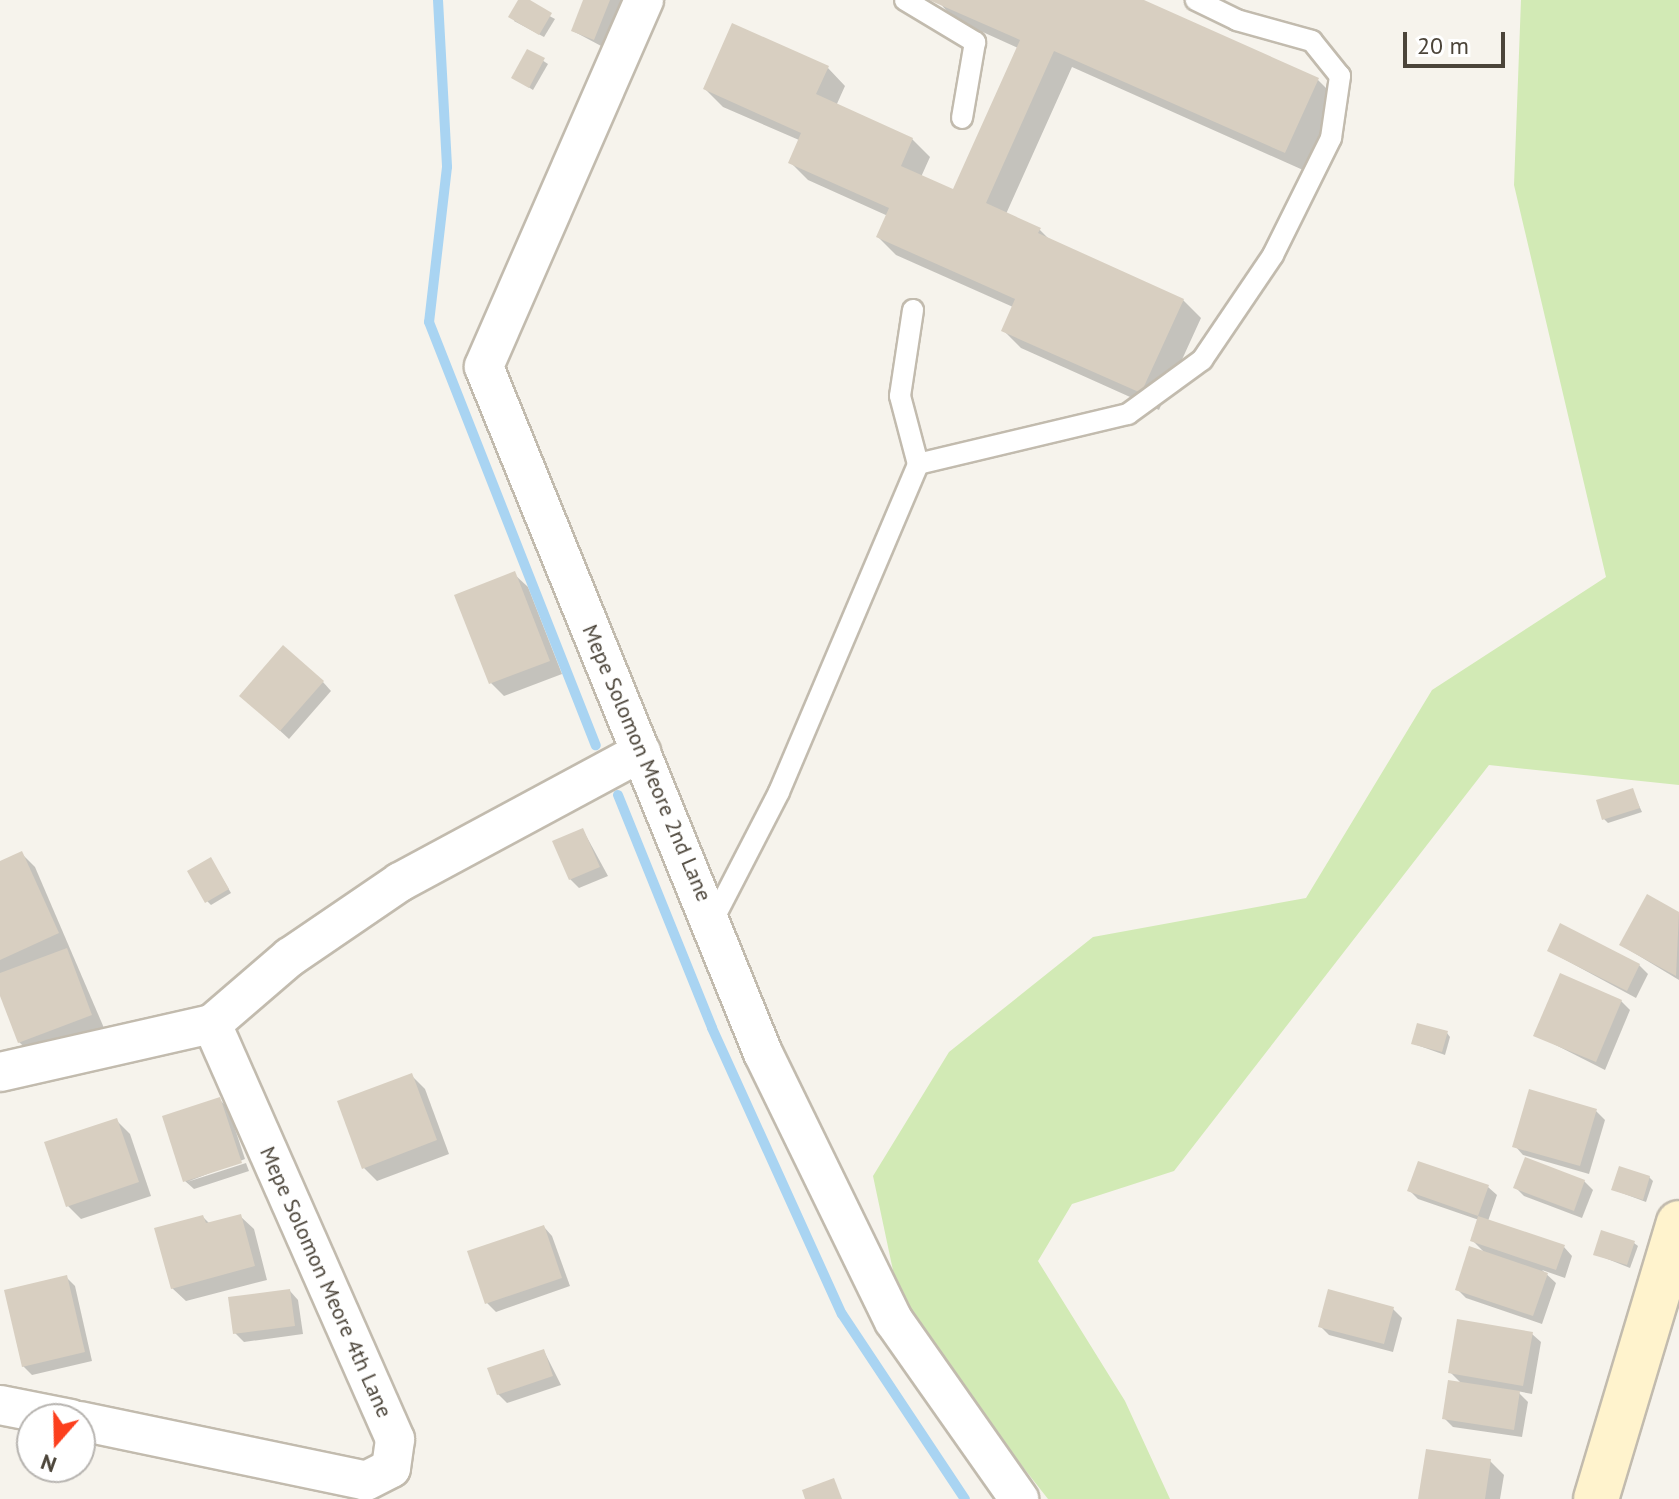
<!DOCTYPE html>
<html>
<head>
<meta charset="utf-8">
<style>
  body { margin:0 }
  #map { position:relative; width:1679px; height:1499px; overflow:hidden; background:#f6f3ec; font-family:"PT Sans",sans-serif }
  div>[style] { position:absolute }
  .green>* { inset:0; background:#d2eab5 }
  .shadow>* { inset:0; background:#0003 }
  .stream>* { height:10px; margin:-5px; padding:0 5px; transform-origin:5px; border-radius:5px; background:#a9d4f2 }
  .building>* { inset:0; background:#d8cfc1 }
  .roads { filter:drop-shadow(2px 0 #c2bbae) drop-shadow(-2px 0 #c2bbae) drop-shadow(0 2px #c2bbae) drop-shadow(0 -2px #c2bbae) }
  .lane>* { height:20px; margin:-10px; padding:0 10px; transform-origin:10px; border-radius:10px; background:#fff }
  .street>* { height:38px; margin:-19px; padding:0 19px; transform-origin:19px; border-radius:19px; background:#fff }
  .secondary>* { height:44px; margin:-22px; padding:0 22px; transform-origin:22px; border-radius:22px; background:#fff3cd }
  span { translate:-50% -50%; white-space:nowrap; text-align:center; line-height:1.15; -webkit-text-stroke:7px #fff; paint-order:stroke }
  .street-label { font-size:22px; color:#4b4439 }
  .north { position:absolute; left:16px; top:1403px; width:80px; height:80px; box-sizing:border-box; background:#fff; border:2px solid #b7b4b0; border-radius:50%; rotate:200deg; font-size:22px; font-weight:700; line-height:32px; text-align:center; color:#4b4439 }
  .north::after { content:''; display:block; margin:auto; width:28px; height:36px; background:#fc3f1d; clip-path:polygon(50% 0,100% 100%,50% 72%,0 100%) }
  .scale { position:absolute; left:1403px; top:32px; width:102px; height:36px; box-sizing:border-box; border:4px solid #4b4439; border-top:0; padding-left:10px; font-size:24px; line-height:28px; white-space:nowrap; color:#4b4439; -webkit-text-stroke:6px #fff; paint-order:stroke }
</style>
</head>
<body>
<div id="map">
  <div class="green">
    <div style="clip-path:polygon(1521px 0,1679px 0,1679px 785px,1489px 765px,1174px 1171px,1072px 1204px,1038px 1261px,1125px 1401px,1170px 1499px,1048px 1499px,902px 1313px,873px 1176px,949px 1052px,1093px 937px,1306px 898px,1432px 690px,1606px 577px,1514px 185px)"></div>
  </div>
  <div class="shadow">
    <div style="clip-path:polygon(520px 0,555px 19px,544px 37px,514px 21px)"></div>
    <div style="clip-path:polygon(585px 0,622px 0,603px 47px,573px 31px)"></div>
    <div style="clip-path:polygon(937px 0,1139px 0,1318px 80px,1336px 98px,1303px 170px,1072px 67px,1006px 214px,1039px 229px,1052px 242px,1183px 300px,1201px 318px,1159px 410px,1021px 348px,1003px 330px,1013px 307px,896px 255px,878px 237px,888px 216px,808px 180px,790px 162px,799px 140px,723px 107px,705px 89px,828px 68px,845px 86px,836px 106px,912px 139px,930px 157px,921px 177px,954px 191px,1018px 48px,954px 19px)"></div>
    <div style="clip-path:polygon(528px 51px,548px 64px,533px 90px,514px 78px)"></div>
    <div style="clip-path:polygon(514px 574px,528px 587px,562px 674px,504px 696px,491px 683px)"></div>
    <div style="clip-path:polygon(323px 682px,331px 691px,289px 739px,251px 704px)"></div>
    <div style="clip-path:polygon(1632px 790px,1642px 812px,1608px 823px,1604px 819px)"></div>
    <div style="clip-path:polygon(583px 830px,608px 876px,579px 888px,570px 879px)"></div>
    <div style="clip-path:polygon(22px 854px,35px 867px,104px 1028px,33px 1055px,19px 1042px,0 990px,0 864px)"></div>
    <div style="clip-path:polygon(214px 864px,231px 893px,211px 905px,207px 901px)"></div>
    <div style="clip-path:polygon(1647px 897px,1679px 914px,1679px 980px,1621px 945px)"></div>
    <div style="clip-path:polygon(1549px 951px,1639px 965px,1648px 974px,1636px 998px)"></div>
    <div style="clip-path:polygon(1621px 1001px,1630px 1010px,1605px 1070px,1536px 1035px)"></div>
    <div style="clip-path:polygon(1447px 1033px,1450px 1037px,1445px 1055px,1414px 1044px)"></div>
    <div style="clip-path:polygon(412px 1076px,425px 1089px,449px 1154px,377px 1181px,364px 1168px)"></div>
    <div style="clip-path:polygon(219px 1099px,228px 1108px,245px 1159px,187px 1182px,246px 1163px,249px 1171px,194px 1189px,185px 1181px)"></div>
    <div style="clip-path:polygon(1596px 1111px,1605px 1120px,1589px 1174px,1523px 1155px,1515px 1146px)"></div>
    <div style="clip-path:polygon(116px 1120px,130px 1134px,151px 1196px,81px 1219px,68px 1206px)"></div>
    <div style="clip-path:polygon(1649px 1177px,1653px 1181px,1646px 1202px,1614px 1190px)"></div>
    <div style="clip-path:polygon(1584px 1181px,1593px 1190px,1582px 1218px,1524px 1196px,1516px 1188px)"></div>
    <div style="clip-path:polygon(1488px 1187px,1497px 1195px,1488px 1221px,1564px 1247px,1572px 1256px,1565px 1278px,1542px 1270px,1556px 1283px,1542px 1324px,1466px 1298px,1457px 1289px,1485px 1253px,1472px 1240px,1479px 1220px,1418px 1199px,1409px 1190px)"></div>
    <div style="clip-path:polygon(240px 1216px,254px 1229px,267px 1280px,186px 1301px,172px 1288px,203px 1217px,210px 1224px)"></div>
    <div style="clip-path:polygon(544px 1227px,552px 1236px,570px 1286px,496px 1312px,487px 1303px)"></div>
    <div style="clip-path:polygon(1634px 1243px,1638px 1246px,1630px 1268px,1595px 1254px)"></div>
    <div style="clip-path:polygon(66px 1277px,75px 1286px,92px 1361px,32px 1375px,23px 1366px)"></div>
    <div style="clip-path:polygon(290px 1291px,298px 1300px,303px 1334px,244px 1342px,235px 1333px)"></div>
    <div style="clip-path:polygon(1393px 1309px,1402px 1318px,1393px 1352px,1329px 1335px,1320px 1326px)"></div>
    <div style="clip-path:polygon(1532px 1334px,1541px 1342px,1532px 1394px,1517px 1391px,1528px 1402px,1522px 1437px,1453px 1427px,1444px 1418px,1462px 1384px,1450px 1372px)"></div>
    <div style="clip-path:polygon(544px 1351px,561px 1385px,507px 1403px,498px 1394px)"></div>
    <div style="clip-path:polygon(1490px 1461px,1504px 1475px,1500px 1499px,1420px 1499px)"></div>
  </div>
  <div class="stream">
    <div style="left:438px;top:0;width:167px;rotate:86.9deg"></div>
    <div style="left:447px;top:167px;width:156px;rotate:96.6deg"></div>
    <div style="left:429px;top:322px;width:455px;rotate:68.5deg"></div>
    <div style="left:618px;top:795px;width:251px;rotate:68deg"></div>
    <div style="left:712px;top:1028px;width:314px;rotate:65.6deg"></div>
    <div style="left:842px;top:1314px;width:222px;rotate:56.4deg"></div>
  </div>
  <div class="building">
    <div style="clip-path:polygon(518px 0,530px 0,552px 13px,539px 35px,508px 17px)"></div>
    <div style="clip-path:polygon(583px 0,610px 0,594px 40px,571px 31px)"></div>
    <div style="clip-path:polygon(929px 0,1144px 0,1319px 78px,1285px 153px,1054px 51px,986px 203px,1041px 228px,1038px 233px,1184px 299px,1141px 393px,1001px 331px,1015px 299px,876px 237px,889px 208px,788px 163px,801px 133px,703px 89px,732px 23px,829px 66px,816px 94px,913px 138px,901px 166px,953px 189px,1020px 40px)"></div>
    <div style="clip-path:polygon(527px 49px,545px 58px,529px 88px,511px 78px)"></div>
    <div style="clip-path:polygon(515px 571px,550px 661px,489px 684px,454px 595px)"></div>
    <div style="clip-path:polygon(283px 645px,324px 681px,280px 731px,239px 696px)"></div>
    <div style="clip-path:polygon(1633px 788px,1640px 808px,1602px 820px,1596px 800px)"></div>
    <div style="clip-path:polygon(583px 828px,600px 867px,569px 880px,552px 841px)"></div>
    <div style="clip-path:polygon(22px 851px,59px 933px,0 960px,0 861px)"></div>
    <div style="clip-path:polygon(211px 857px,229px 889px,205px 903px,187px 871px)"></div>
    <div style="clip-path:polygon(1647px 894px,1679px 912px,1676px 976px,1619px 945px)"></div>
    <div style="clip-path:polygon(1560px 923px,1640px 964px,1627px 991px,1547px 951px)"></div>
    <div style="clip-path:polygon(67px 948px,92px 1015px,18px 1043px,0 996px,0 973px)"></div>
    <div style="clip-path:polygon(1560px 973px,1622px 1000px,1596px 1062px,1533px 1036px)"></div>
    <div style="clip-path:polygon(1417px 1023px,1448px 1031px,1442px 1052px,1411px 1044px)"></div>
    <div style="clip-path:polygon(412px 1073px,437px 1140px,362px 1169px,337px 1101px)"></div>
    <div style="clip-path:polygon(1529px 1089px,1597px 1109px,1580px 1166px,1512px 1147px)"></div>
    <div style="clip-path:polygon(220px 1097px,242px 1163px,183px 1182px,162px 1116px)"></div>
    <div style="clip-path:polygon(117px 1118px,139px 1182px,66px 1207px,44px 1142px)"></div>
    <div style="clip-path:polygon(1525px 1157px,1585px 1180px,1574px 1211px,1513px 1188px)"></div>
    <div style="clip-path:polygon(1418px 1161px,1489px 1185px,1478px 1216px,1565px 1245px,1556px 1270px,1470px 1241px,1478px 1216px,1407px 1191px)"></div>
    <div style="clip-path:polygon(1619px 1166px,1650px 1176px,1643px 1200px,1611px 1190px)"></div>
    <div style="clip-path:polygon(241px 1214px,255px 1266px,171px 1289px,154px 1228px,203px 1215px,206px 1223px)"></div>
    <div style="clip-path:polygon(544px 1225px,562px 1278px,485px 1304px,467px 1251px)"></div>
    <div style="clip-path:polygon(1601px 1230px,1635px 1241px,1627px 1265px,1593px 1255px)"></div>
    <div style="clip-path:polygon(1469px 1246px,1548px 1273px,1533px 1316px,1455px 1290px)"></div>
    <div style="clip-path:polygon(67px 1275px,85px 1352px,22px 1367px,4px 1290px)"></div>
    <div style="clip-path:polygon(290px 1289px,295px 1326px,233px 1334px,228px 1297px)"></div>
    <div style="clip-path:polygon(1328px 1289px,1394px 1307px,1384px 1344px,1318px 1327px)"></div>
    <div style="clip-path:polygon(1457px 1319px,1533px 1332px,1523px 1386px,1448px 1373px)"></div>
    <div style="clip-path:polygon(544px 1349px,553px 1376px,497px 1395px,487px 1368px)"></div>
    <div style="clip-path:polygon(1448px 1380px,1520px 1391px,1514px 1430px,1442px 1419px)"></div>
    <div style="clip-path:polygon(1426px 1449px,1491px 1459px,1485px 1499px,1418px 1499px)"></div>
    <div style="clip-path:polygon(834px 1478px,842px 1499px,805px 1499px,802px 1490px)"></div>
  </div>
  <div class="roads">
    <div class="lane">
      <div style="left:905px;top:0;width:82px;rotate:31deg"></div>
      <div style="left:975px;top:42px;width:77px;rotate:99.7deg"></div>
      <div style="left:913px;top:310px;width:87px;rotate:98.6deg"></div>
      <div style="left:900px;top:396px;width:70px;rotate:75.2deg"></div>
      <div style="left:918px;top:464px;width:216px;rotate:-13.4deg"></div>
      <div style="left:1128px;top:414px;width:92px;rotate:-36.1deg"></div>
      <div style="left:1202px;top:360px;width:127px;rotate:-55.9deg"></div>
      <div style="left:1273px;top:255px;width:131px;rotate:-63.6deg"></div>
      <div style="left:1331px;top:138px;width:63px;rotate:-81.7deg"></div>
      <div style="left:1340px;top:76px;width:45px;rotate:-128.7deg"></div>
      <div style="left:1312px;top:41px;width:78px;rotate:-164.4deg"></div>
      <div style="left:1237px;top:20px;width:46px;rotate:-154deg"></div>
      <div style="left:713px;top:920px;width:144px;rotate:-62.7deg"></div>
      <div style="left:779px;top:792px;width:356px;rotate:-67deg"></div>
    </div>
    <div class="street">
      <div style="left:644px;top:0;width:400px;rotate:113.6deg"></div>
      <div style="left:484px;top:367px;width:741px;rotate:67.87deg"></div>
      <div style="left:763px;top:1053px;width:298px;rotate:64deg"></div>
      <div style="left:894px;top:1321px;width:218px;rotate:54.9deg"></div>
      <div style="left:0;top:1072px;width:217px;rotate:-12.8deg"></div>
      <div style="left:212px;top:1024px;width:103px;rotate:-40.7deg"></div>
      <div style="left:290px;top:957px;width:133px;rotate:-34.3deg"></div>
      <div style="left:400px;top:882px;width:274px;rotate:-28.3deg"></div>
      <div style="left:0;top:1405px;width:72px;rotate:11.2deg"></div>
      <div style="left:80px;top:1421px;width:292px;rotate:11.8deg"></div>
      <div style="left:366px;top:1481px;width:28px;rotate:-27deg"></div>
      <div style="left:391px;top:1468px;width:29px;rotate:-82deg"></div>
      <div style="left:395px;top:1439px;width:454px;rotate:-113.8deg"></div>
    </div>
    <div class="secondary">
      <div style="left:1596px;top:1499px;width:288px;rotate:-73.3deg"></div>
    </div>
  </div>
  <div class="street-label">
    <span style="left:647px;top:763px;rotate:67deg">Mepe Solomon Meore 2nd Lane</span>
    <span style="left:326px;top:1282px;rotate:66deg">Mepe Solomon Meore 4th Lane</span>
  </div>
  <div class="north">N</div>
  <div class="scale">20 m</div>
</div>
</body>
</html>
